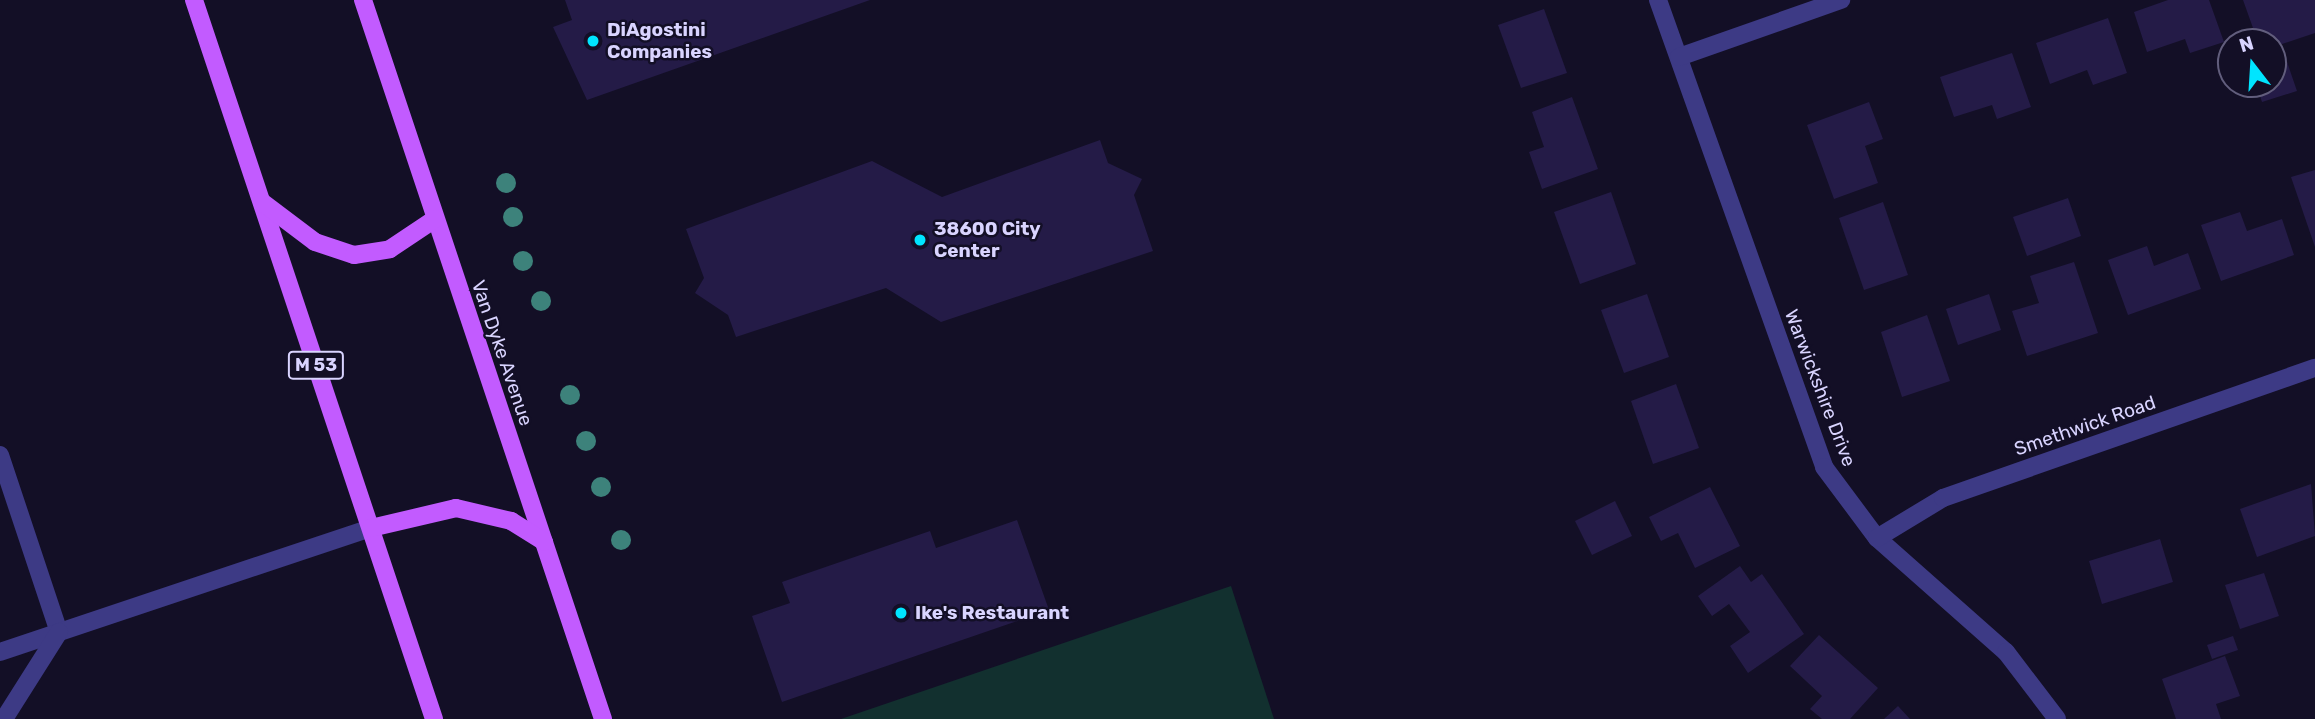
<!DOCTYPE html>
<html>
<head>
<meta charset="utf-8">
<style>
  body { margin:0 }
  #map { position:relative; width:2315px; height:719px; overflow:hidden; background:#130f26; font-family:Rubik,sans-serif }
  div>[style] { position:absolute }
  .green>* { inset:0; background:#12302f }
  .building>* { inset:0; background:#241b47 }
  .minor>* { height:18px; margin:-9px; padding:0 9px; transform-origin:9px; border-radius:9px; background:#3d3a85 }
  .major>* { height:18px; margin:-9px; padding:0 9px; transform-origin:9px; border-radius:9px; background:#c25bff }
  .trees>* { width:20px; height:20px; margin:-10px; border-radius:50%; background:#3d827b }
  .dots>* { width:19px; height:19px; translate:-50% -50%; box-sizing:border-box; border:4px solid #130f26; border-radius:50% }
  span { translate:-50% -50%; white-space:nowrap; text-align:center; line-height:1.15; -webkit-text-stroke:5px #130f26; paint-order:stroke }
  .shield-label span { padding:2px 5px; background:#130f26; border:2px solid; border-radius:5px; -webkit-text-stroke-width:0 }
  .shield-label { font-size:18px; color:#d9d4ff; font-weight:700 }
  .poi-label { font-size:19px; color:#d9d4ff; font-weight:700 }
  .left { translate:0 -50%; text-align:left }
  .street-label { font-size:19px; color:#d9d4ff }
  .north { position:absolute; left:2217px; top:28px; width:70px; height:70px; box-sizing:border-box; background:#130f26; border:2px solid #625e7d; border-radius:50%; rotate:343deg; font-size:19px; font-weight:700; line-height:28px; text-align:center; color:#d9d4ff }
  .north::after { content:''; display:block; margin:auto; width:24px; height:32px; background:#00e5ff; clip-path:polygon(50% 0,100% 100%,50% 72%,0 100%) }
</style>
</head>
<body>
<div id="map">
  <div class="green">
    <div style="clip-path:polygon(1231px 586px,1274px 719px,841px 719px)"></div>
  </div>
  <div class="building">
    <div style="clip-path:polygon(565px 0,870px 0,587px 100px,553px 27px,572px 20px)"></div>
    <div style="clip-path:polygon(2168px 0,2209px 0,2224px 42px,2190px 53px,2185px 39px,2147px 52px,2134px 12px)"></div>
    <div style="clip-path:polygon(2243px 0,2315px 0,2315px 33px,2273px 47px,2273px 42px,2258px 42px)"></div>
    <div style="clip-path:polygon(1544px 9px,1567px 73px,1521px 88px,1498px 25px)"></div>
    <div style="clip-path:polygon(2108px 18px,2127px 73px,2093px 85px,2087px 70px,2050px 84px,2036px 43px)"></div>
    <div style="clip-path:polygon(2012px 53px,2031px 107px,1997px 119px,1992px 105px,1954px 117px,1940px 77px)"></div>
    <div style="clip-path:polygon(2285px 56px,2297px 91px,2262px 102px,2256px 84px,2273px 84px,2273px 60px)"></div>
    <div style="clip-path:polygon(1572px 97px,1598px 169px,1542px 189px,1529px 152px,1544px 147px,1532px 112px)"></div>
    <div style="clip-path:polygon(1869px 102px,1883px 139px,1865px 146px,1878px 183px,1834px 199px,1807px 125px)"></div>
    <div style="clip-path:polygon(1100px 140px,1108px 163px,1142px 179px,1134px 195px,1153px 251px,941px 322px,886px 288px,736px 337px,728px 315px,695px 293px,704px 278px,686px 229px,872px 161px,942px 197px)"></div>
    <div style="clip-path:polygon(2315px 170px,2315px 247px,2291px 177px)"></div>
    <div style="clip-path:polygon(1611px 192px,1636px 264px,1580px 284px,1554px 212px)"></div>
    <div style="clip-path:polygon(2068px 198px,2081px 236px,2027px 256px,2013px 217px)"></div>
    <div style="clip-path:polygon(1883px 202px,1908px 275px,1864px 290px,1839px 218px)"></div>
    <div style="clip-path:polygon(2240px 212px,2247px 231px,2282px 219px,2294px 255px,2221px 281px,2201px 225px)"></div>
    <div style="clip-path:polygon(2147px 246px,2154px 266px,2188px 253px,2201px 289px,2128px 315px,2108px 260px)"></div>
    <div style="clip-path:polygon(2074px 262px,2098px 333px,2027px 356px,2012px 311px,2039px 303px,2030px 276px)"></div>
    <div style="clip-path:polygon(1647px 294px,1669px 357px,1624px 373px,1601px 310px)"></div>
    <div style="clip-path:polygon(1989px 294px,2001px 330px,1958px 345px,1946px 309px)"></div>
    <div style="clip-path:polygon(1927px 315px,1950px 381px,1902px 397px,1881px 332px)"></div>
    <div style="clip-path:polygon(1676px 384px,1699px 448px,1653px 464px,1631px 401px)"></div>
    <div style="clip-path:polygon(2311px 484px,2315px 536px,2257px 557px,2240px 509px)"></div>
    <div style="clip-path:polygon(1710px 487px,1740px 546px,1695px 568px,1678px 533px,1661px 541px,1649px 517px)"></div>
    <div style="clip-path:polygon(1615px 501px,1632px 536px,1592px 555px,1575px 521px)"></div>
    <div style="clip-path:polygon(1017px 520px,1049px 610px,782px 702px,752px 616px,790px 603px,782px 582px,930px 531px,936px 548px)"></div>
    <div style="clip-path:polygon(2160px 539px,2173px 582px,2102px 604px,2089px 561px)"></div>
    <div style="clip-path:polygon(1740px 566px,1751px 582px,1762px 574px,1804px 634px,1748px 673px,1730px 646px,1750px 632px,1729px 604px,1712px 616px,1698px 596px)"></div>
    <div style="clip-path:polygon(2264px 573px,2279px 616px,2240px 629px,2225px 585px)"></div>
    <div style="clip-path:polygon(1819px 635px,1878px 688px,1850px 719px,1822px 719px,1810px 709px,1822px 696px,1790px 666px)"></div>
    <div style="clip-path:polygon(2233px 636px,2238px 650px,2212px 659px,2207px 645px)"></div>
    <div style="clip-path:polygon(2225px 656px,2240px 696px,2216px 704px,2221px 719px,2176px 719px,2162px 679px)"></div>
    <div style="clip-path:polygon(1898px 706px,1910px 719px,1884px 719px)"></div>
  </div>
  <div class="minor">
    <div style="left:1658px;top:0;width:496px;rotate:70.4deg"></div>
    <div style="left:1824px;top:467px;width:89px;rotate:53.3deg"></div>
    <div style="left:1877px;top:538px;width:172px;rotate:41.5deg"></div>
    <div style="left:2006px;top:652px;width:84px;rotate:52.7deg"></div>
    <div style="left:1679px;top:57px;width:172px;rotate:-19.4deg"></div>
    <div style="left:0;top:455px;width:187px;rotate:71.6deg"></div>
    <div style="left:1877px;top:538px;width:77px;rotate:-31.2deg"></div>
    <div style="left:1943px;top:498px;width:394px;rotate:-19.3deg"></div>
    <div style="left:0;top:652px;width:391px;rotate:-18.5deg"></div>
    <div style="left:4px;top:719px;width:103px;rotate:-57.7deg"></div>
  </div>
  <div class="major">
    <div style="left:194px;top:0;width:758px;rotate:71.54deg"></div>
    <div style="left:363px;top:0;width:758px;rotate:71.54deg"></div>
    <div style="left:262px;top:202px;width:66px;rotate:37deg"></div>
    <div style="left:315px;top:242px;width:41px;rotate:18.4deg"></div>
    <div style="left:354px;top:255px;width:36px;rotate:-9deg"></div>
    <div style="left:390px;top:249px;width:54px;rotate:-33.7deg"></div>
    <div style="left:371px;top:528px;width:87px;rotate:-13.2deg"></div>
    <div style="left:456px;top:508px;width:57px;rotate:13.3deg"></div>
    <div style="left:511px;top:521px;width:39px;rotate:32deg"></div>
  </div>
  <div class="trees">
    <div style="left:506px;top:183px"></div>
    <div style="left:513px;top:217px"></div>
    <div style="left:523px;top:261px"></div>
    <div style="left:541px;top:301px"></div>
    <div style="left:570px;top:395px"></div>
    <div style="left:586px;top:441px"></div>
    <div style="left:601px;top:487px"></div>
    <div style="left:621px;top:540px"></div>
  </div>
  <div class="dots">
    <div style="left:593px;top:41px;background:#00e5ff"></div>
    <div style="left:920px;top:240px;background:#00e5ff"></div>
    <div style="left:901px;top:613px;background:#00e5ff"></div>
  </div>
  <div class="shield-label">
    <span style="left:316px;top:365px">M 53</span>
  </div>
  <div class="poi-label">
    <span class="left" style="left:607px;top:41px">DiAgostini<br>Companies</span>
    <span class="left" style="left:934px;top:240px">38600 City<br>Center</span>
    <span class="left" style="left:915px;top:613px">Ike's Restaurant</span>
  </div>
  <div class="street-label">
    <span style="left:502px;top:353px;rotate:71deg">Van Dyke Avenue</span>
    <span style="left:1820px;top:388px;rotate:69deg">Warwickshire Drive</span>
    <span style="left:2085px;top:426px;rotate:-19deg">Smethwick Road</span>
  </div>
  <div class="north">N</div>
</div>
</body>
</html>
